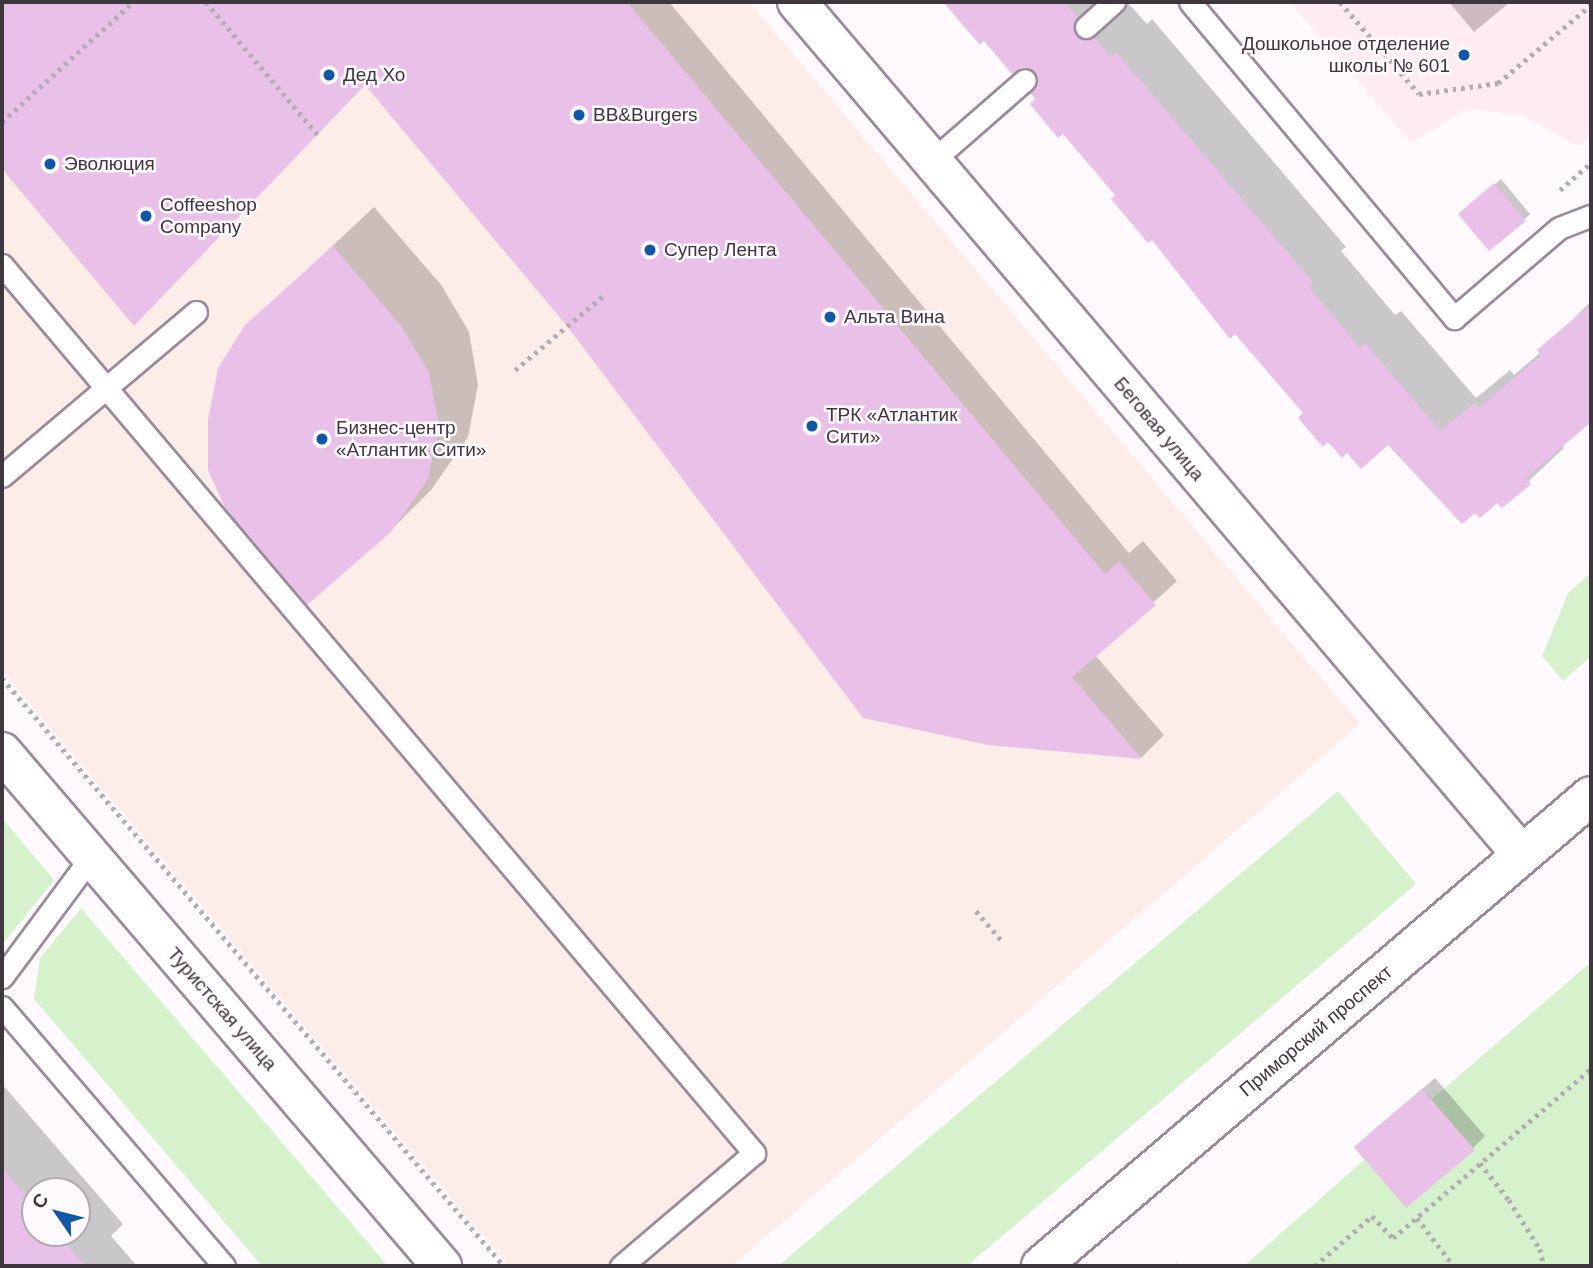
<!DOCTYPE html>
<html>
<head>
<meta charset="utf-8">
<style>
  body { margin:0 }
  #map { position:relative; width:1593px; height:1268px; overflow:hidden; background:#fdf9fd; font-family:Arial,sans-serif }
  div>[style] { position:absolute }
  .commercial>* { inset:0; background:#fdede9 }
  .education>* { inset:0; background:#ffebf2 }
  .green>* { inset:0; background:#d6f2cd }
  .shadow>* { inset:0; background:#0003 }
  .building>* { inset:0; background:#e8c0e8 }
  .path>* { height:4.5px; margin-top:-2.25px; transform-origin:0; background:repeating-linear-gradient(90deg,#b2adb2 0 3.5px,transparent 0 8.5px) }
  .roads { filter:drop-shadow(2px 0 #9a8a9a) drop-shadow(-2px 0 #9a8a9a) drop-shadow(0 2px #9a8a9a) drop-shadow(0 -2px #9a8a9a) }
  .lane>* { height:21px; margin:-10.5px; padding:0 10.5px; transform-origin:10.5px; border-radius:10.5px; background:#fff }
  .street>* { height:38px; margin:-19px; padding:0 19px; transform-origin:19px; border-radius:19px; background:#fff }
  .secondary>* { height:38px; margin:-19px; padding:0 19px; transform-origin:19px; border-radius:19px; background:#fff }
  .dots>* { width:19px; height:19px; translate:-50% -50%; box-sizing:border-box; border:4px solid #fdf9fd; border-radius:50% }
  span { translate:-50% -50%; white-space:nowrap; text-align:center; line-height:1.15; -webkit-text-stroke:5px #fdf9fd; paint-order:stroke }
  .poi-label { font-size:19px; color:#3e373d }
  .right { translate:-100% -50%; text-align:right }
  .left { translate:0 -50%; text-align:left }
  .street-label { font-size:19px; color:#3e373d }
  .frame { position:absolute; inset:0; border:4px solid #3e373d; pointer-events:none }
  .north { position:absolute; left:21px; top:1177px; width:70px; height:70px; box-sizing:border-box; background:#fdf9fd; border:2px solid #b1abb0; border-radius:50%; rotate:305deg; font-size:19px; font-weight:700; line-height:28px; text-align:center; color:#3e373d }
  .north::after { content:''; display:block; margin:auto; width:24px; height:32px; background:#1157a6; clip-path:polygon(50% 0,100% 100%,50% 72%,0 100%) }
</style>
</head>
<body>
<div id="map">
  <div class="commercial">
    <div style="clip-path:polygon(2px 2px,749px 2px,1360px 724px,732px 1266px,509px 1266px,2px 671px)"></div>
  </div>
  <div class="education">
    <div style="clip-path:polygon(1290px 2px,1591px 2px,1591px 134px,1578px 146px,1522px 115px,1467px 109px,1411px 142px)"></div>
  </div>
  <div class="green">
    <div style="clip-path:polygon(1591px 573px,1591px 656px,1563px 681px,1542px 656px,1568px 593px)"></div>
    <div style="clip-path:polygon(1338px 791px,1416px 884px,967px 1266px,778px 1266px)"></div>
    <div style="clip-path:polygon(2px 818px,54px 880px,2px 945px)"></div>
    <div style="clip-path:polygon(81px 908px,388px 1266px,262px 1266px,34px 999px,40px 958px)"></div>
    <div style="clip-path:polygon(1591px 962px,1591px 1266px,1244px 1266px,1364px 1160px,1354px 1147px,1422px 1089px,1432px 1099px)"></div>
  </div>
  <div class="shadow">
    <div style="clip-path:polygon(2px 2px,669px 2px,1129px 553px,1143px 541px,1177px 581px,1095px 655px,1164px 735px,1142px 757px,989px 743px,569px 325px,366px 83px,134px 323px,2px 165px)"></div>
    <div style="clip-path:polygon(945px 2px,1111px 2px,1118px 6px,1129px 4px,1147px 24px,1152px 19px,1346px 247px,1341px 251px,1395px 315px,1401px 311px,1476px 398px,1510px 370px,1514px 375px,1541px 352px,1591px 301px,1591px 428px,1587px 423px,1562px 445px,1564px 448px,1502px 506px,1388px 443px,1305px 413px,1037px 99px,1037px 71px,985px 38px,980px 42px)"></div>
    <div style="clip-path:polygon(1449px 2px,1510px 2px,1474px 32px)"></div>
    <div style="clip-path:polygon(1501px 179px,1530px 214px,1525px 219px,1466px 209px)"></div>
    <div style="clip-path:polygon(374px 207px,442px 286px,469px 332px,478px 385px,468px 437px,431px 490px,390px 531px,247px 326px)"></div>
    <div style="clip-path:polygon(1435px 1078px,1485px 1136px,1473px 1148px,1368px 1135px)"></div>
    <div style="clip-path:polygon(evenodd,2px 1084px,123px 1224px,111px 1236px,137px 1266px,2px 1266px,2px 1084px,35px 1191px,77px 1191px,77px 1233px,35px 1233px,35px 1191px)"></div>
  </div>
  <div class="building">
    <div style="clip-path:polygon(2px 2px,627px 2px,1105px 574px,1119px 562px,1156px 605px,1072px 677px,1142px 759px,988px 745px,863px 718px,567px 326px,365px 85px,134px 326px,2px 169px)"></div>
    <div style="clip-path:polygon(943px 2px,1065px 2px,1077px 17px,1076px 35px,1083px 40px,1094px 37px,1111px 57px,1116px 52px,1313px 282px,1308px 286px,1360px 348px,1365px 343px,1440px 431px,1475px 403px,1479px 408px,1541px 355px,1537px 350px,1591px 304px,1591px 422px,1526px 478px,1531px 484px,1502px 508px,1497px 503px,1480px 518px,1475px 513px,1462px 524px,1388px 445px,1361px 469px,1347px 453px,1342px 458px,1328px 442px,1323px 447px,1298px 418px,1303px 413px,1235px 334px,1230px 339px,1152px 240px,1148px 243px,1111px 199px,1115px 195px,1063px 134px,1058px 138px,1030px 104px,1035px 99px,1030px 93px,1038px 84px,1035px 72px,1023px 67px,1012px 74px,984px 41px,980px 45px)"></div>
    <div style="clip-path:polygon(1494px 183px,1526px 221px,1489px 251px,1458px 214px)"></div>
    <div style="clip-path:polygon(333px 246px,402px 327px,429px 373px,439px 426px,428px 479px,391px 532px,307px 605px,225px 508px,208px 470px,208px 420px,218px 368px,245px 325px)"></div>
    <div style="clip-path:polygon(1422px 1089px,1475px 1150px,1406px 1208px,1354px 1147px)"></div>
    <div style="clip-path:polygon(2px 1168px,35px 1207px,35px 1233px,57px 1233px,86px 1266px,2px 1266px)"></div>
  </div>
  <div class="path">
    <div style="left:206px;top:2px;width:174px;rotate:49.9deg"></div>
    <div style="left:1340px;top:2px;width:121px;rotate:49.3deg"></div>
    <div style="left:1419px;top:94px;width:80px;rotate:-7.9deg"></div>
    <div style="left:1498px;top:83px;width:121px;rotate:-40deg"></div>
    <div style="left:2px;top:122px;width:178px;rotate:-42.5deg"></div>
    <div style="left:1560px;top:190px;width:41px;rotate:-41.1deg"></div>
    <div style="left:515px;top:370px;width:114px;rotate:-40deg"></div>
    <div style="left:2px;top:678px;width:773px;rotate:49.51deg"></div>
    <div style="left:976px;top:911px;width:40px;rotate:49deg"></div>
    <div style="left:1480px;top:1163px;width:47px;rotate:51.9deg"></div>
    <div style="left:1509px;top:1200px;width:58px;rotate:57.7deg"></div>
    <div style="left:1540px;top:1249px;width:17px;rotate:77deg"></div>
    <div style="left:1417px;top:1218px;width:61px;rotate:52.4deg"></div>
    <div style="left:1175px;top:1264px;width:2px;rotate:63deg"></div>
    <div style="left:1315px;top:1266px;width:76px;rotate:-41.3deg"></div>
    <div style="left:1372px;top:1216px;width:30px;rotate:46deg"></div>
    <div style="left:1393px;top:1238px;width:260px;rotate:-40.5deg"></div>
  </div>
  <div class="roads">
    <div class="lane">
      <div style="left:1190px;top:2px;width:412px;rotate:50.1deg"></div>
      <div style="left:1454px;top:318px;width:138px;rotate:-40.6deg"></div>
      <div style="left:1559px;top:228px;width:34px;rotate:-21deg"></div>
      <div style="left:1086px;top:27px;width:38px;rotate:-42deg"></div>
      <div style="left:932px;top:161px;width:123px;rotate:-41.1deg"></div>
      <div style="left:2px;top:265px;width:1164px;rotate:49.74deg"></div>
      <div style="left:754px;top:1153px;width:175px;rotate:139.6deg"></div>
      <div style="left:2px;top:476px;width:254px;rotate:-40.2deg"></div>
      <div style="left:2px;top:977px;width:149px;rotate:-53.4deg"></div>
      <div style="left:2px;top:1007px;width:341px;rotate:49.4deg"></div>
    </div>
    <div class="street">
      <div style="left:797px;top:2px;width:1119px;rotate:49.64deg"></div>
    </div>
    <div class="secondary">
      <div style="left:2px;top:752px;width:677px;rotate:49.44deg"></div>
      <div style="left:1041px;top:1266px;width:723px;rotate:-40.52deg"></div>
    </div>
  </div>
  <div class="dots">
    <div style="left:1464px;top:55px;background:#1157a6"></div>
    <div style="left:329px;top:75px;background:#1157a6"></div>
    <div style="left:579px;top:115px;background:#1157a6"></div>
    <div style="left:50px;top:164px;background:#1157a6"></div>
    <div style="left:146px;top:216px;background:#1157a6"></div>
    <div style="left:650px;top:250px;background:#1157a6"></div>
    <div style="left:830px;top:317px;background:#1157a6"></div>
    <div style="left:812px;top:426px;background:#1157a6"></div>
    <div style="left:322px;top:439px;background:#1157a6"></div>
  </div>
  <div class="poi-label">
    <span class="right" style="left:1450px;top:55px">Дошкольное отделение<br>школы № 601</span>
    <span class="left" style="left:343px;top:75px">Дед Хо</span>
    <span class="left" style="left:593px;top:115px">BB&amp;Burgers</span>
    <span class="left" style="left:64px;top:164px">Эволюция</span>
    <span class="left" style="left:160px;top:216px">Coffeeshop<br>Company</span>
    <span class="left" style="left:664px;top:250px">Супер Лента</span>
    <span class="left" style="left:844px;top:317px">Альта Вина</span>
    <span class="left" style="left:826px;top:426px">ТРК «Атлантик<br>Сити»</span>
    <span class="left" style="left:336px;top:439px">Бизнес-центр<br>«Атлантик Сити»</span>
  </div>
  <div class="street-label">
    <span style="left:1159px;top:429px;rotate:50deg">Беговая улица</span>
    <span style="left:222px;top:1009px;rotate:49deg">Туристская улица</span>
    <span style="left:1316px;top:1031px;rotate:-40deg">Приморский проспект</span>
  </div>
  <div class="frame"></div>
  <div class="north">С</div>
</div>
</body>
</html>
